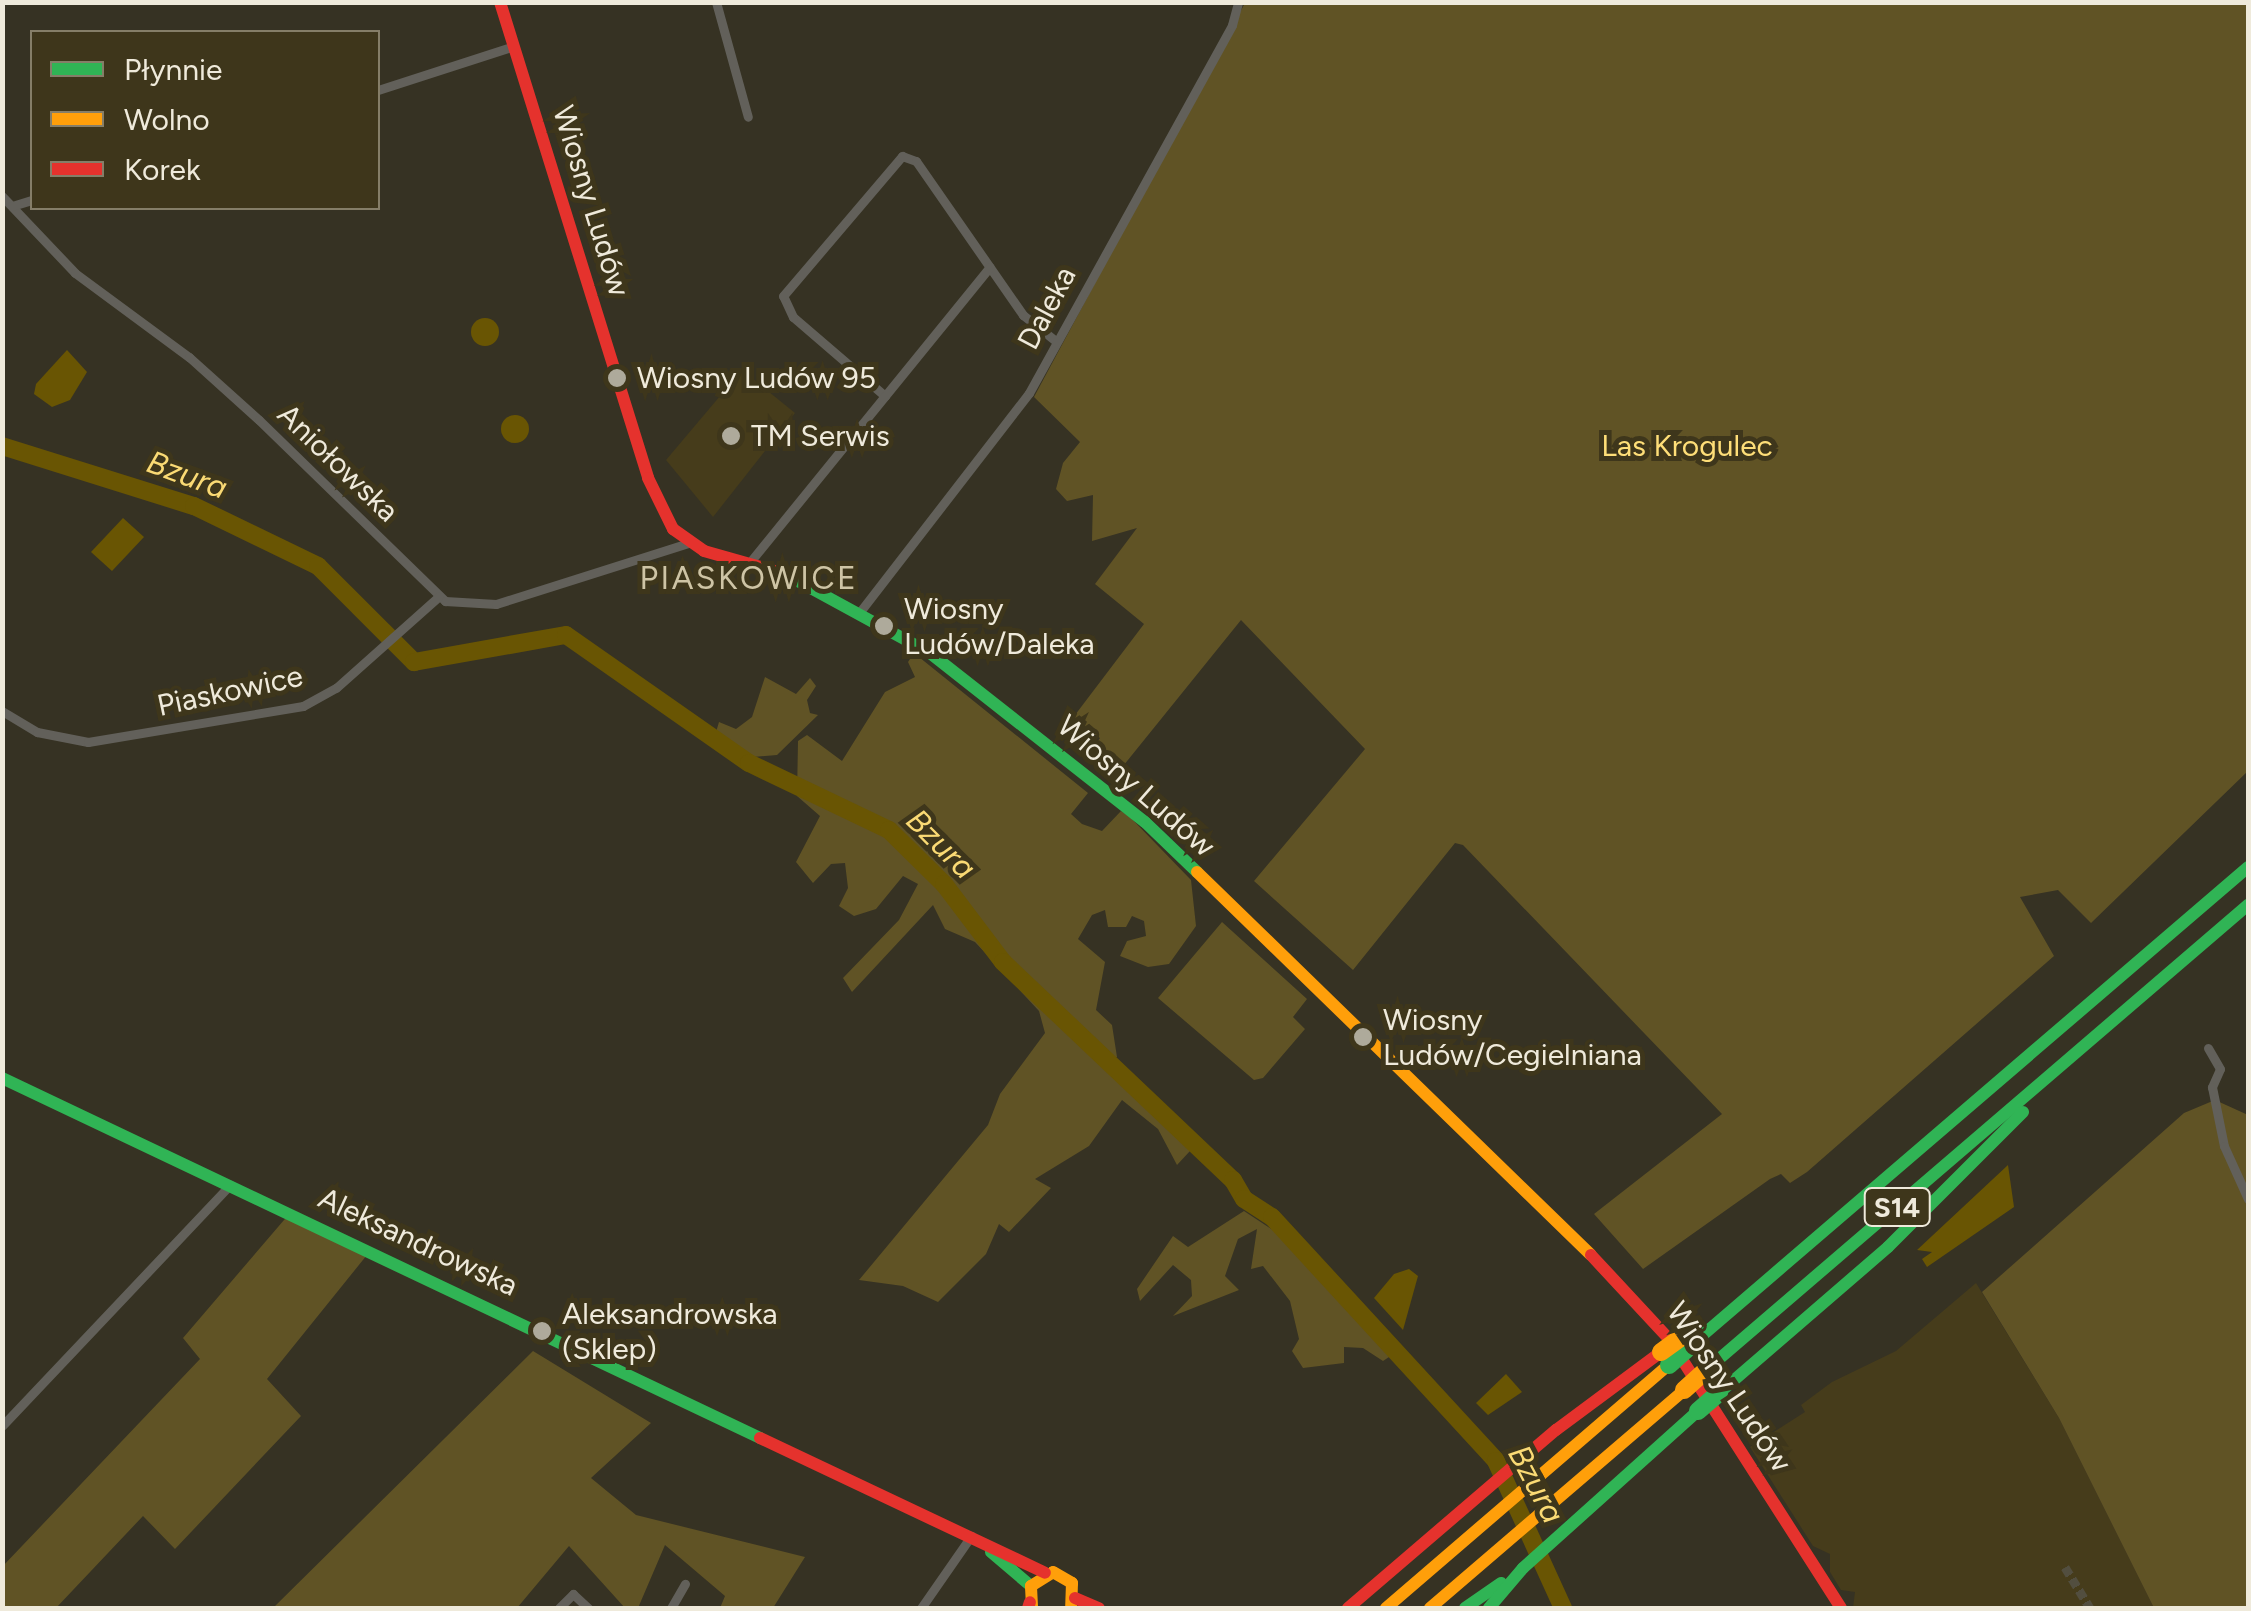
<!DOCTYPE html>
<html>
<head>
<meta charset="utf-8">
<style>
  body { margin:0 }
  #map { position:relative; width:2251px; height:1611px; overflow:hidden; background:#363223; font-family:Figtree,sans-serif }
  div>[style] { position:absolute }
  .built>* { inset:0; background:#463c1b }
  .green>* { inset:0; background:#605325 }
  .water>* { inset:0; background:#695503 }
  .round { border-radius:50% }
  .river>* { height:18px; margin:-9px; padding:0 9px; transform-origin:9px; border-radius:9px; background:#695503 }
  .street-tunnel>* { height:9px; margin-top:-4.5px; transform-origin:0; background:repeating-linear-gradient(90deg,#524e3f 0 9px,transparent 0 13.5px) }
  .street>* { height:9px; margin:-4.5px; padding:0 4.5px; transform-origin:4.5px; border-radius:4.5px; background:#62605a }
  .fast>* { height:12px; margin:-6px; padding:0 6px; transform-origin:6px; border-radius:6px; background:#30b455 }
  .slow>* { height:12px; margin:-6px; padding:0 6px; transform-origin:6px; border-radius:6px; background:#ff9f0a }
  .jam>* { height:12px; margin:-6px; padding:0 6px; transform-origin:6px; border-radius:6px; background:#e5322d }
  .fast-bridge>* { height:18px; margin:-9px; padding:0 9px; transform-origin:9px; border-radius:9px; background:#30b455 }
  .slow-bridge>* { height:18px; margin:-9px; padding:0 9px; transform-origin:9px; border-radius:9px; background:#ff9f0a }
  .dots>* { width:28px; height:28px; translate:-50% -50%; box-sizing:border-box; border:5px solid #3e361b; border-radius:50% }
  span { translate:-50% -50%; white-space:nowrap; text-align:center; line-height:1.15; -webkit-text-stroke:10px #3e361b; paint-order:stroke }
  .shield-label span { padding:2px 8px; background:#3e361b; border:2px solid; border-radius:8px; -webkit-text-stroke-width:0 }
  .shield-label { font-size:28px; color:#efeadb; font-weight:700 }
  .street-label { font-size:30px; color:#efeadb }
  .poi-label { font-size:30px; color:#efeadb }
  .left { translate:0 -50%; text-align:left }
  .park-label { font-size:30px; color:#fede78 }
  .water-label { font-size:32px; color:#fada74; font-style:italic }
  .neighbourhood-label { font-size:32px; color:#cec4a5; letter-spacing:2.5px }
  .frame { position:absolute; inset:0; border:5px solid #efeadb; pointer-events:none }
  .legend { position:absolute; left:30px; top:30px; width:350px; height:180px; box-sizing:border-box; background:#3e361b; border:2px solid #857e68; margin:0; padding:12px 18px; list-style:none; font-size:30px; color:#efeadb }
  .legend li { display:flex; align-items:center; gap:20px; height:50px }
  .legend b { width:50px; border:2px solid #857e68 }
</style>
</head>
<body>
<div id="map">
  <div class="built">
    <div style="clip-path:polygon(742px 370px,795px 413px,713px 517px,666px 460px)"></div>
    <div style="clip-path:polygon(1976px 1283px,2059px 1418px,2154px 1608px,1853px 1608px,1855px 1592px,1841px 1590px,1830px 1572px,1830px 1554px,1813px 1546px,1750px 1447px,1805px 1412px,1801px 1405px,1832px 1382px,1896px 1351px)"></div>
  </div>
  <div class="green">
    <div style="clip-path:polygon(1245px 3px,2248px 3px,2248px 771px,2091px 923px,2058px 890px,2020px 897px,2054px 956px,1807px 1172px,1790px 1183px,1781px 1174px,1770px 1179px,1643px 1269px,1594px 1214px,1722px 1114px,1463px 845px,1455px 843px,1353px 970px,1254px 881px,1365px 749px,1241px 620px,1111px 781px,1086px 757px,1100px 738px,1072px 719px,1144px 624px,1095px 584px,1137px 528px,1092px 541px,1093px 495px,1067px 501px,1056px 489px,1063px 463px,1080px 442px,1034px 397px)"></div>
    <div style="clip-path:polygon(914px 653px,1088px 793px,1071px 814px,1082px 824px,1102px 831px,1121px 811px,1130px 817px,1191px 880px,1196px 926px,1169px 964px,1148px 967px,1120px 956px,1127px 941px,1146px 936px,1144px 921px,1132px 916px,1126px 927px,1108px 927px,1105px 910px,1092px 915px,1078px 939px,1105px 962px,1096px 1010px,1112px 1025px,1117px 1057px,1100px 1061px,1190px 1151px,1177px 1165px,1158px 1129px,1122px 1100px,1089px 1146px,1035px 1179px,1051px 1188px,1009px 1232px,999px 1224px,986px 1254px,938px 1302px,903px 1286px,859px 1280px,988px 1125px,1000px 1094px,1045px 1033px,1039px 1011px,975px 942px,945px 929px,933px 905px,852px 992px,843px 978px,899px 920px,918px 884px,903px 876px,876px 909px,854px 916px,839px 906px,848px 888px,845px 863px,831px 864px,813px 883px,796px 862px,820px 816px,797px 796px,798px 741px,807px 735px,842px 761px,885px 692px,915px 677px,908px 662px)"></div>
    <div style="clip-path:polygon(765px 677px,796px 694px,810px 678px,816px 686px,807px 700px,810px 713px,818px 715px,777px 755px,753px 757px,716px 732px,719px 722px,736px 729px,752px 717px)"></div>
    <div style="clip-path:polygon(1222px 922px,1307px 999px,1293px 1017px,1305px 1029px,1263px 1078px,1254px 1080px,1158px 998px)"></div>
    <div style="clip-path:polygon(2215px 1100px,2248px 1115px,2248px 1608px,2154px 1608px,2059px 1418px,1982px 1292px,2184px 1113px)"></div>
    <div style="clip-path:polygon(1244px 1211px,1282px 1236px,1392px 1355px,1383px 1361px,1363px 1348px,1344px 1347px,1344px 1363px,1303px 1368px,1292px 1351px,1299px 1339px,1290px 1301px,1263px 1266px,1251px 1269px,1257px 1229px,1238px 1239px,1225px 1276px,1239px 1290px,1173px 1316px,1192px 1296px,1191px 1280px,1173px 1265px,1140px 1301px,1137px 1289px,1173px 1236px,1188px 1247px)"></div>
    <div style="clip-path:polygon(290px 1213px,371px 1250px,267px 1379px,301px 1416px,175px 1549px,143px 1516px,56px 1608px,3px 1608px,2px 1567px,200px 1359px,183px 1338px)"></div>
    <div style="clip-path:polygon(533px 1351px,651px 1423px,591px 1478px,636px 1515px,805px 1557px,773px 1608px,720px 1608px,725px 1596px,665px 1545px,638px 1608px,625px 1608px,569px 1546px,517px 1608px,273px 1608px)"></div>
  </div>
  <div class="water">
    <div class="round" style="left:471px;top:318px;width:28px;height:28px"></div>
    <div style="clip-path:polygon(67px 350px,87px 372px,70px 400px,52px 407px,34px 394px,36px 384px)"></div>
    <div class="round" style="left:501px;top:415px;width:28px;height:28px"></div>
    <div style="clip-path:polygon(123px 518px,144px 537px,112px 571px,91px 552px)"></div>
    <div style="clip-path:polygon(2008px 1165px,2014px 1207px,1927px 1267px,1922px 1259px,1932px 1252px,1917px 1250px)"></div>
    <div style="clip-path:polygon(1409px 1269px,1418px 1276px,1403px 1330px,1374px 1298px,1394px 1274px)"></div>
    <div style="clip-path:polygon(1506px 1374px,1522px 1392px,1488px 1415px,1476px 1403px)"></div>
  </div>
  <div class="river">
    <div style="left:2px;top:446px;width:201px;rotate:17.4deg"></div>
    <div style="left:194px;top:506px;width:138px;rotate:25.8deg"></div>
    <div style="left:318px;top:566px;width:136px;rotate:45deg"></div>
    <div style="left:414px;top:662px;width:154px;rotate:-10.1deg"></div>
    <div style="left:566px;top:635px;width:223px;rotate:35deg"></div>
    <div style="left:749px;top:763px;width:155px;rotate:25.6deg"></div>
    <div style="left:889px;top:830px;width:77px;rotate:44.5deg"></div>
    <div style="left:944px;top:884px;width:98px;rotate:52.9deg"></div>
    <div style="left:1003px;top:962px;width:317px;rotate:43.5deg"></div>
    <div style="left:1233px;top:1180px;width:22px;rotate:60deg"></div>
    <div style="left:1244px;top:1199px;width:33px;rotate:33deg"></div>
    <div style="left:1272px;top:1217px;width:331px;rotate:47.4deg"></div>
    <div style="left:1496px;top:1461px;width:162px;rotate:65.5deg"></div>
  </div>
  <div class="street-tunnel">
    <div style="left:2065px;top:1567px;width:48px;rotate:58.6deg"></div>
  </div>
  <div class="street">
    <div style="left:716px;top:2px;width:119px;rotate:74.5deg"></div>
    <div style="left:378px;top:90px;width:143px;rotate:-17.9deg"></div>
    <div style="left:2px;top:196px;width:106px;rotate:46.5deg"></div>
    <div style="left:75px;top:273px;width:142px;rotate:36.4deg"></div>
    <div style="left:189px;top:357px;width:94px;rotate:42deg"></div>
    <div style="left:259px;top:420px;width:260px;rotate:44.2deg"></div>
    <div style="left:445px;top:601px;width:51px;rotate:3.4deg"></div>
    <div style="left:496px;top:604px;width:201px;rotate:-17.6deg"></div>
    <div style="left:12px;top:206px;width:21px;rotate:-17deg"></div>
    <div style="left:885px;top:396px;width:121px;rotate:-139.3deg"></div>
    <div style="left:793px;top:317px;width:23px;rotate:-115deg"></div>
    <div style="left:783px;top:296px;width:184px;rotate:-49.6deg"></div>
    <div style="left:902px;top:156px;width:15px;rotate:20deg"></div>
    <div style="left:916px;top:161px;width:188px;rotate:55.2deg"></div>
    <div style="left:1023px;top:315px;width:43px;rotate:38.5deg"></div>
    <div style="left:750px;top:562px;width:380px;rotate:-50.9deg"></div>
    <div style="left:859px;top:613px;width:278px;rotate:-52.3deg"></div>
    <div style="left:1029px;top:393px;width:420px;rotate:-61.1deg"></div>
    <div style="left:1232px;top:25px;width:24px;rotate:-75deg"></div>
    <div style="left:2px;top:711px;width:41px;rotate:31deg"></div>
    <div style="left:37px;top:732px;width:52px;rotate:11.1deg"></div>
    <div style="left:88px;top:742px;width:218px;rotate:-9.5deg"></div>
    <div style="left:303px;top:706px;width:38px;rotate:-29deg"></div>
    <div style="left:336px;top:688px;width:137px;rotate:-41.7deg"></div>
    <div style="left:2208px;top:1048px;width:24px;rotate:60deg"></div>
    <div style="left:2220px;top:1069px;width:20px;rotate:114deg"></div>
    <div style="left:2212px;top:1087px;width:60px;rotate:78.5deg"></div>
    <div style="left:2224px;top:1146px;width:58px;rotate:65.6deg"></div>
    <div style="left:2px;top:1426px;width:332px;rotate:-46.6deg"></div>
    <div style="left:559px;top:1608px;width:20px;rotate:-45deg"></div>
    <div style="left:573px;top:1594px;width:21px;rotate:43deg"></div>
    <div style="left:671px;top:1608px;width:28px;rotate:-60deg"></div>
    <div style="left:921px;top:1608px;width:88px;rotate:-55.2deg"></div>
  </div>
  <div class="fast">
    <div style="left:785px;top:574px;width:165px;rotate:28.6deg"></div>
    <div style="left:930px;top:653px;width:273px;rotate:38.2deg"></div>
    <div style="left:1145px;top:822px;width:72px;rotate:43.9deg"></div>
    <div style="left:2px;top:1078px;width:839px;rotate:25.4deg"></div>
    <div style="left:1690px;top:1346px;width:735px;rotate:-40.64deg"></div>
    <div style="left:1705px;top:1371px;width:716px;rotate:-40.64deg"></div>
    <div style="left:1719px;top:1393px;width:223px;rotate:-40.8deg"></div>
    <div style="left:1888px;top:1247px;width:191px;rotate:-45deg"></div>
    <div style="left:991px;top:1552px;width:52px;rotate:40.4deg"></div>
    <div style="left:1465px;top:1608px;width:44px;rotate:-34.8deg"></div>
    <div style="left:1489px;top:1608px;width:52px;rotate:-49.6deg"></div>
    <div style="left:1523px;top:1568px;width:235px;rotate:-41.9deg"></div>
  </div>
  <div class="slow">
    <div style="left:1197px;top:872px;width:549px;rotate:44.19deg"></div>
    <div style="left:1032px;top:1606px;width:20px;rotate:-93deg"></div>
    <div style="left:1031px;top:1586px;width:26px;rotate:-32deg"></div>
    <div style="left:1053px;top:1572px;width:22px;rotate:30deg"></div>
    <div style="left:1072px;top:1583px;width:25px;rotate:92deg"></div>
    <div style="left:1386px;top:1608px;width:373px;rotate:-40.7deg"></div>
    <div style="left:1430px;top:1608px;width:335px;rotate:-40.6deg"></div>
  </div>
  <div class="jam">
    <div style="left:500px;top:2px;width:498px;rotate:72.7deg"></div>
    <div style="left:648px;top:478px;width:57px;rotate:63.9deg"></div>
    <div style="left:673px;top:529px;width:38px;rotate:35deg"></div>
    <div style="left:704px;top:551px;width:84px;rotate:15.9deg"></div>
    <div style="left:1591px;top:1255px;width:115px;rotate:47.1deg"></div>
    <div style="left:1669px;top:1339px;width:319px;rotate:57.4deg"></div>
    <div style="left:760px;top:1438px;width:315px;rotate:25.3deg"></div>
    <div style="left:1075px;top:1598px;width:26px;rotate:23deg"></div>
    <div style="left:1028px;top:1608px;width:6px;rotate:-72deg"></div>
    <div style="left:1348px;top:1608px;width:274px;rotate:-40.6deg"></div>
    <div style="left:1556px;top:1430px;width:131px;rotate:-36.6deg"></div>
  </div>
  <div class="fast-bridge">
    <div style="left:1669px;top:1365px;width:28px;rotate:-42deg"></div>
    <div style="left:1698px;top:1411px;width:28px;rotate:-41deg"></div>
  </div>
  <div class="slow-bridge">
    <div style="left:1661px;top:1352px;width:27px;rotate:-36deg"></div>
    <div style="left:1684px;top:1390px;width:28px;rotate:-42deg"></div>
  </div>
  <div class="dots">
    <div style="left:617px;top:378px;background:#aeaa9b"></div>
    <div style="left:731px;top:436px;background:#aeaa9b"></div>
    <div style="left:884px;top:626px;background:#aeaa9b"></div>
    <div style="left:1363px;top:1037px;background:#aeaa9b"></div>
    <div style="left:542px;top:1331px;background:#aeaa9b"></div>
  </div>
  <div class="shield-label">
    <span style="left:1897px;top:1207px">S14</span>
  </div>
  <div class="street-label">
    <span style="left:591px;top:201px;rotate:73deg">Wiosny Ludów</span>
    <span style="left:1047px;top:308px;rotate:-62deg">Daleka</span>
    <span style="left:338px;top:463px;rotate:44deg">Aniołowska</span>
    <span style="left:230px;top:691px;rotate:-12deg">Piaskowice</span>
    <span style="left:1136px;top:786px;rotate:41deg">Wiosny Ludów</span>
    <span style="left:418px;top:1242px;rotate:25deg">Aleksandrowska</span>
    <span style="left:1729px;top:1387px;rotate:56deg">Wiosny Ludów</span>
  </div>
  <div class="poi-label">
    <span class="left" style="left:637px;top:378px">Wiosny Ludów 95</span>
    <span class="left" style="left:751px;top:436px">TM Serwis</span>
    <span class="left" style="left:904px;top:626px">Wiosny<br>Ludów/Daleka</span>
    <span class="left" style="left:1383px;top:1037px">Wiosny<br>Ludów/Cegielniana</span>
    <span class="left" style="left:562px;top:1331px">Aleksandrowska<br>(Sklep)</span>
  </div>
  <div class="park-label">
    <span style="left:1687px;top:446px">Las Krogulec</span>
  </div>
  <div class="water-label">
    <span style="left:187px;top:475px;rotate:20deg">Bzura</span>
    <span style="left:941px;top:844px;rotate:45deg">Bzura</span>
    <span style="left:1536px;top:1484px;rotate:62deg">Bzura</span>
  </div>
  <div class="neighbourhood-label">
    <span style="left:749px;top:578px">PIASKOWICE</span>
  </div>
  <div class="frame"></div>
  <ul class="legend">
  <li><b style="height:12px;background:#30b455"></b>Płynnie</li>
  <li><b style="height:12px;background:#ff9f0a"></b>Wolno</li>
  <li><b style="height:12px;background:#e5322d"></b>Korek</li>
  </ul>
</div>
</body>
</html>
